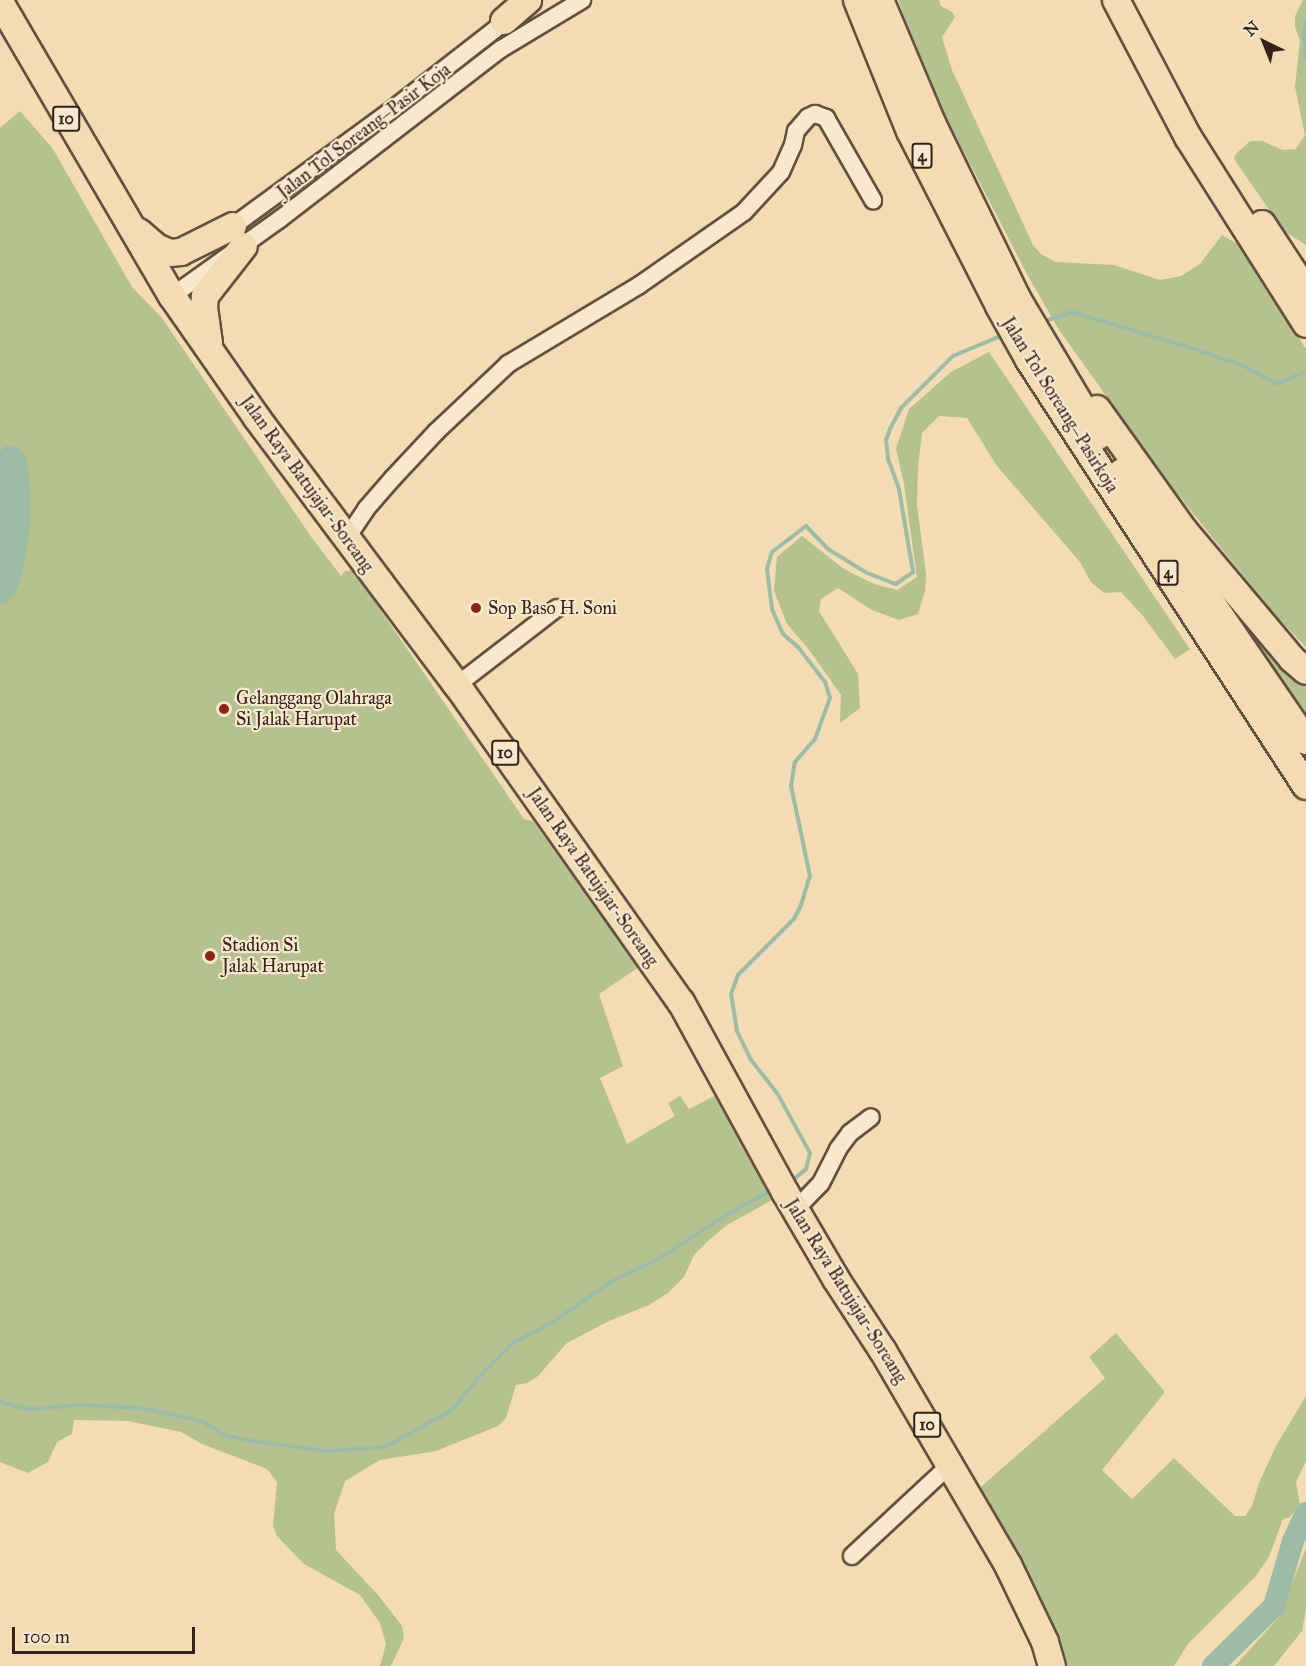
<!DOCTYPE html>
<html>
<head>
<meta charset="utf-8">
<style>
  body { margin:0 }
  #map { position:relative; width:1306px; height:1666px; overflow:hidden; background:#f3dbb3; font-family:"IM FELL Great Primer",serif }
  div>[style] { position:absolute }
  .green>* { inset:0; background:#b6c190 }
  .water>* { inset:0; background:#9dbca6 }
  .stream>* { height:4px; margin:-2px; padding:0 2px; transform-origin:2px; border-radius:2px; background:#9dbca6 }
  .river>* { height:22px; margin:-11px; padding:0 11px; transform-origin:11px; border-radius:11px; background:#9dbca6 }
  .roads { filter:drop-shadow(2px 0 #65503f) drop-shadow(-2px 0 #65503f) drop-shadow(0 2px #65503f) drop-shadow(0 -2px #65503f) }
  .minor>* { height:16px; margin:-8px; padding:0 8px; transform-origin:8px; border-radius:8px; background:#f7e8ce }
  .highway>* { height:26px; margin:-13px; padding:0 13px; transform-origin:13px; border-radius:13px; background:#f3dbb3 }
  .dots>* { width:16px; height:16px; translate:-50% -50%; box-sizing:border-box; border:3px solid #f7e8ce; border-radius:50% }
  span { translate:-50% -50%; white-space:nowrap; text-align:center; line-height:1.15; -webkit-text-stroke:4.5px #f7e8ce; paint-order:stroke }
  .shield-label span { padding:2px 4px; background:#f7e8ce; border:2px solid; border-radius:4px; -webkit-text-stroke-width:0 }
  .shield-label { font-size:16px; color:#362118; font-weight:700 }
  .street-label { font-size:18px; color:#362118 }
  .poi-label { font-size:18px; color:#362118 }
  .left { translate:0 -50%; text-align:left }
  .north { position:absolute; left:1234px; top:12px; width:60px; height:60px; -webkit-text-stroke:4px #f7e8ce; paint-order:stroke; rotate:317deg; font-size:16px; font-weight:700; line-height:24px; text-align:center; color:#362118 }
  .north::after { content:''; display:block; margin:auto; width:21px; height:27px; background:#362118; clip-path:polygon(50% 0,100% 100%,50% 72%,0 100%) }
  .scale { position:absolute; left:12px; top:1627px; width:183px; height:27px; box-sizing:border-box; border:3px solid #362118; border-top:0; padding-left:8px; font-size:18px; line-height:21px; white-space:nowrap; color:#362118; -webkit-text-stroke:4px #f7e8ce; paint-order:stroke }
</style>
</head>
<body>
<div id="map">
  <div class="green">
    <div style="clip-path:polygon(898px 0,939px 0,941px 6px,952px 12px,955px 17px,942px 37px,952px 70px,1033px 245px,1041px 254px,1055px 262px,1114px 265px,1160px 280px,1181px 276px,1200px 264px,1222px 235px,1239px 245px,1306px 349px,1306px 647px,1275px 615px,1170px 485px,1059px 330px,1027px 274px,925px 77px)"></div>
    <div style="clip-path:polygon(1303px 0,1306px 0,1306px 245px,1284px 231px,1234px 159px,1236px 154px,1250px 141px,1262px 141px,1283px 150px,1296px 149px,1305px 135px,1295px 87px,1300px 40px,1295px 27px,1295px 16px)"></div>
    <div style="clip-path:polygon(20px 111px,53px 149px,132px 287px,162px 318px,312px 538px,341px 576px,345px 571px,358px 570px,373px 599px,524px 819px,533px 821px,639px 967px,599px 994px,623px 1066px,600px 1078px,627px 1144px,675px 1116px,668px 1103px,680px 1096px,689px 1109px,718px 1094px,761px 1171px,772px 1200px,727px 1225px,710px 1239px,694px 1255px,684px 1277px,668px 1293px,649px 1305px,609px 1321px,567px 1343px,538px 1376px,527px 1383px,516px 1385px,506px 1418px,498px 1426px,436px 1451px,380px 1460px,345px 1481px,334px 1514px,336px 1550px,378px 1595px,402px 1626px,404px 1638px,391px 1666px,380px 1666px,386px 1644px,380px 1623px,360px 1595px,304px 1564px,277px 1536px,273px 1526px,277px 1482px,267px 1469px,202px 1444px,181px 1432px,128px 1421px,74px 1420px,72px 1434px,57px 1442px,48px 1462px,28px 1473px,0 1462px,0 128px)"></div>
    <div style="clip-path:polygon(989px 352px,1190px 649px,1175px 659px,1143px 616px,1121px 592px,1104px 593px,1091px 582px,1080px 562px,997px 466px,967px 418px,939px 416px,922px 433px,918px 466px,917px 505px,926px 574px,925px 591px,918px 614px,899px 620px,872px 610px,838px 588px,821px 599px,819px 611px,858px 674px,860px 708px,840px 723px,841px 695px,810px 651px,787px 624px,774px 591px,777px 557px,802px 536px,844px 569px,874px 584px,897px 590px,917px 577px,904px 484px,896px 449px,909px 409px,951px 372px)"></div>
    <div style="clip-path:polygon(1216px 584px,1306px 681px,1306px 720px,1211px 587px)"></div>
    <div style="clip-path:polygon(1116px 1333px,1165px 1392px,1102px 1470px,1132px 1499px,1174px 1458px,1235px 1516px,1245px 1516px,1252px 1506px,1259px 1483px,1276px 1446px,1306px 1396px,1306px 1461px,1296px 1482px,1300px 1505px,1290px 1517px,1283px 1519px,1269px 1557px,1255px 1577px,1188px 1644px,1174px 1666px,1060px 1666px,974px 1493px,1105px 1378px,1089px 1357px)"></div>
    <div style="clip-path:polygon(1306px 1548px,1306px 1609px,1302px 1631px,1274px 1666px,1235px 1666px,1279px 1617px)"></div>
  </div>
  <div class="water">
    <div style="clip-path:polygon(6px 446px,17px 446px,26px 456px,30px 485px,30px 526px,23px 572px,15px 594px,8px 602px,0 604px,0 451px)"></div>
  </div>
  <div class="stream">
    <div style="left:1306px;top:22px;width:13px;rotate:99deg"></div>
    <div style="left:1304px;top:35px;width:24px;rotate:85deg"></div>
    <div style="left:1042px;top:322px;width:32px;rotate:-18deg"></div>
    <div style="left:1072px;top:312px;width:134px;rotate:16.9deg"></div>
    <div style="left:1200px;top:351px;width:46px;rotate:18.8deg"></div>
    <div style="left:1244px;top:366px;width:38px;rotate:29deg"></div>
    <div style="left:1277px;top:384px;width:32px;rotate:-24deg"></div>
    <div style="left:789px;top:1183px;width:22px;rotate:-39deg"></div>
    <div style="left:806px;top:1169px;width:16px;rotate:-76deg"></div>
    <div style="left:810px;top:1153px;width:68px;rotate:-118.8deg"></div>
    <div style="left:777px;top:1093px;width:42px;rotate:-128.2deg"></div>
    <div style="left:751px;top:1060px;width:32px;rotate:-116deg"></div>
    <div style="left:737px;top:1031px;width:37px;rotate:-99deg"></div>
    <div style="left:731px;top:994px;width:20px;rotate:-70deg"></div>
    <div style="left:738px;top:975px;width:79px;rotate:-45deg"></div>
    <div style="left:794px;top:919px;width:16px;rotate:-63deg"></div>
    <div style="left:801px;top:905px;width:30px;rotate:-73deg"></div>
    <div style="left:810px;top:876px;width:92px;rotate:-101.9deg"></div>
    <div style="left:791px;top:786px;width:24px;rotate:-81deg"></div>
    <div style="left:795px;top:762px;width:30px;rotate:-49deg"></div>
    <div style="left:815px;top:739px;width:44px;rotate:-69.9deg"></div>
    <div style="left:830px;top:698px;width:17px;rotate:-107deg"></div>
    <div style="left:825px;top:682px;width:44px;rotate:-127.6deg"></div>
    <div style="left:798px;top:647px;width:20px;rotate:-139deg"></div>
    <div style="left:783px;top:634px;width:27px;rotate:-114deg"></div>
    <div style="left:772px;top:609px;width:40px;rotate:-97.1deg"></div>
    <div style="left:767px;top:569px;width:18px;rotate:-74deg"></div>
    <div style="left:772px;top:552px;width:43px;rotate:-37.4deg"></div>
    <div style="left:806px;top:526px;width:32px;rotate:46deg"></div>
    <div style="left:828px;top:549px;width:46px;rotate:31.6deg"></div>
    <div style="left:867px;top:573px;width:31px;rotate:21deg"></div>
    <div style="left:896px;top:584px;width:21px;rotate:-35deg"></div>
    <div style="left:913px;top:572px;width:84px;rotate:-99.6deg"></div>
    <div style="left:899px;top:489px;width:33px;rotate:-110deg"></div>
    <div style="left:888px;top:458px;width:18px;rotate:-96deg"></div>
    <div style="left:886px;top:440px;width:12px;rotate:-70deg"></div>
    <div style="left:890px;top:429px;width:24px;rotate:-62deg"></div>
    <div style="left:901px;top:408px;width:74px;rotate:-45deg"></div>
    <div style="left:953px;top:356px;width:54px;rotate:-22.8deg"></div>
    <div style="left:0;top:1402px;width:30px;rotate:14deg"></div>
    <div style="left:29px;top:1409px;width:53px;rotate:-4.3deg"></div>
    <div style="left:82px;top:1405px;width:59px;rotate:2.9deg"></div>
    <div style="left:141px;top:1408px;width:62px;rotate:12deg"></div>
    <div style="left:202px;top:1421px;width:26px;rotate:32deg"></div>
    <div style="left:224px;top:1435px;width:35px;rotate:12deg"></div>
    <div style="left:258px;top:1442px;width:70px;rotate:7.4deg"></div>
    <div style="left:327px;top:1451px;width:58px;rotate:-3.9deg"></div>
    <div style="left:385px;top:1447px;width:77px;rotate:-28.9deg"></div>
    <div style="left:452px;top:1410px;width:44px;rotate:-50.5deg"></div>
    <div style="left:480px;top:1376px;width:47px;rotate:-45deg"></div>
    <div style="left:513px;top:1343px;width:45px;rotate:-27.7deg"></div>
    <div style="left:553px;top:1322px;width:70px;rotate:-34.6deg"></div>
    <div style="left:611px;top:1282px;width:57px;rotate:-26.1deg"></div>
    <div style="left:662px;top:1257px;width:77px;rotate:-33.3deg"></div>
    <div style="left:726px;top:1215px;width:55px;rotate:-28.4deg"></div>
  </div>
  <div class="river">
    <div style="left:1213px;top:1666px;width:86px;rotate:-44.5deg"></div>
    <div style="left:1274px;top:1606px;width:68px;rotate:-73.7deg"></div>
    <div style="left:1293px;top:1541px;width:31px;rotate:-65deg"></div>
  </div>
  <div class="roads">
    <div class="minor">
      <div style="left:225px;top:232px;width:203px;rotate:-36.2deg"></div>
      <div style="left:389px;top:112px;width:155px;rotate:-37.9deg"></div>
      <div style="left:172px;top:296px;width:133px;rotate:-35.5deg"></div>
      <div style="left:280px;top:219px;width:279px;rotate:-37.6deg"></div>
      <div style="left:501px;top:49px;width:95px;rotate:-31.2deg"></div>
      <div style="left:346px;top:539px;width:36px;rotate:-56deg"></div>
      <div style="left:366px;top:509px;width:41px;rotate:-48.9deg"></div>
      <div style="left:393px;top:478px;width:64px;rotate:-46.9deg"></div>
      <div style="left:437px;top:431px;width:98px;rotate:-43.3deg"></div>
      <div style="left:508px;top:364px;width:152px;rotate:-31deg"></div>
      <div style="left:638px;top:286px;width:129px;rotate:-34.9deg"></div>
      <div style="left:744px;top:212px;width:54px;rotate:-47.2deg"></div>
      <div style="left:781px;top:172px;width:30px;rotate:-66deg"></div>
      <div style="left:793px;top:145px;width:14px;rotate:-78deg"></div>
      <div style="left:796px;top:131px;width:18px;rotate:-49deg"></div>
      <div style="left:808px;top:117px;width:8px;rotate:-23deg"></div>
      <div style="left:815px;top:114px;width:12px;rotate:20deg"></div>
      <div style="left:826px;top:118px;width:95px;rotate:60.2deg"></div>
      <div style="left:457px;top:685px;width:126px;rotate:-37.6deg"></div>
      <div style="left:795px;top:1210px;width:37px;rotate:-46deg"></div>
      <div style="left:821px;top:1183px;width:38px;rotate:-63deg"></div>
      <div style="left:838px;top:1149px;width:20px;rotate:-53deg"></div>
      <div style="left:850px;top:1133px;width:26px;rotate:-37deg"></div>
      <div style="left:852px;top:1556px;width:132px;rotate:-42.9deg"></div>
    </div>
    <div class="highway">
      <div style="left:857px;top:0;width:141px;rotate:68deg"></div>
      <div style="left:910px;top:131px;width:196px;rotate:63deg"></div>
      <div style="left:999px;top:306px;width:62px;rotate:60.9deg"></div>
      <div style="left:1029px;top:360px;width:508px;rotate:56.97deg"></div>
      <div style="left:880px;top:0;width:134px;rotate:67.1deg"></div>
      <div style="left:932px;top:123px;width:197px;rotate:64.1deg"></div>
      <div style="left:1018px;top:300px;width:158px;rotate:59.2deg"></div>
      <div style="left:1116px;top:0;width:155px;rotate:62.3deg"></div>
      <div style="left:1188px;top:137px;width:221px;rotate:57.7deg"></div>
      <div style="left:0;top:2px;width:341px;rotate:59.7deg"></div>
      <div style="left:172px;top:296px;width:149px;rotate:55.1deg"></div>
      <div style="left:257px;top:418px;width:334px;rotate:53.2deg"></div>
      <div style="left:457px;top:685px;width:388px;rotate:54.8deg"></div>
      <div style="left:681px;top:1002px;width:217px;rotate:61.3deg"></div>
      <div style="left:785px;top:1192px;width:101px;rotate:59.6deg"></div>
      <div style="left:836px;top:1279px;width:86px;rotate:56.9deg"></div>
      <div style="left:883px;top:1351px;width:248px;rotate:59.7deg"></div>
      <div style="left:1008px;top:1565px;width:85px;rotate:64.3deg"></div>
      <div style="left:1045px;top:1642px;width:25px;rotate:74deg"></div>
      <div style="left:504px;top:21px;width:32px;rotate:-41deg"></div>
      <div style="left:1262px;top:224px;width:80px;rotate:56.7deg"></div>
      <div style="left:139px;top:232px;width:23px;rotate:41deg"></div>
      <div style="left:156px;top:247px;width:15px;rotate:23deg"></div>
      <div style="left:170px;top:253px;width:11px;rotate:-5deg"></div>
      <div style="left:181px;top:252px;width:58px;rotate:-26.6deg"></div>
      <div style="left:209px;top:343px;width:36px;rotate:-98deg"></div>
      <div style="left:204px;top:307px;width:11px;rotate:-85deg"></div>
      <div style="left:205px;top:296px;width:63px;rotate:-52deg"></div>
      <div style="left:1097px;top:409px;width:148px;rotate:54.4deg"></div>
      <div style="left:1183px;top:529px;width:170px;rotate:50deg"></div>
      <div style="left:1292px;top:659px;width:18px;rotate:41deg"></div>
      <div style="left:1122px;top:472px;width:326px;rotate:55.6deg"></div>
    </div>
  </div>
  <div class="dots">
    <div style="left:476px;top:608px;background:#8f2418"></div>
    <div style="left:224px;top:709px;background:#8f2418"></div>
    <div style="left:210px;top:956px;background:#8f2418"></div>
  </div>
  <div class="shield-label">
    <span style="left:66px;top:119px">10</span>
    <span style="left:922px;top:156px">4</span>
    <span style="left:1168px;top:573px">4</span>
    <span style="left:505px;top:753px">10</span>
    <span style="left:927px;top:1425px">10</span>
  </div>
  <div class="street-label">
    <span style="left:364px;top:131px;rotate:-37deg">Jalan Tol Soreang–Pasir Koja</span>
    <span style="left:1060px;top:405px;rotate:58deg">Jalan Tol Soreang–Pasirkoja</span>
    <span style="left:307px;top:484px;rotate:54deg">Jalan Raya Batujajar-Soreang</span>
    <span style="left:593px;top:877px;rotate:55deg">Jalan Raya Batujajar-Soreang</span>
    <span style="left:846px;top:1291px;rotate:58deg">Jalan Raya Batujajar-Soreang</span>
  </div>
  <div class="poi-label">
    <span class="left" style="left:488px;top:608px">Sop Baso H. Soni</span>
    <span class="left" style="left:236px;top:709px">Gelanggang Olahraga<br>Si Jalak Harupat</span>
    <span class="left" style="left:222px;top:956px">Stadion Si<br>Jalak Harupat</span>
  </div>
  <div class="north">N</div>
  <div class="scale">100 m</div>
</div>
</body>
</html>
